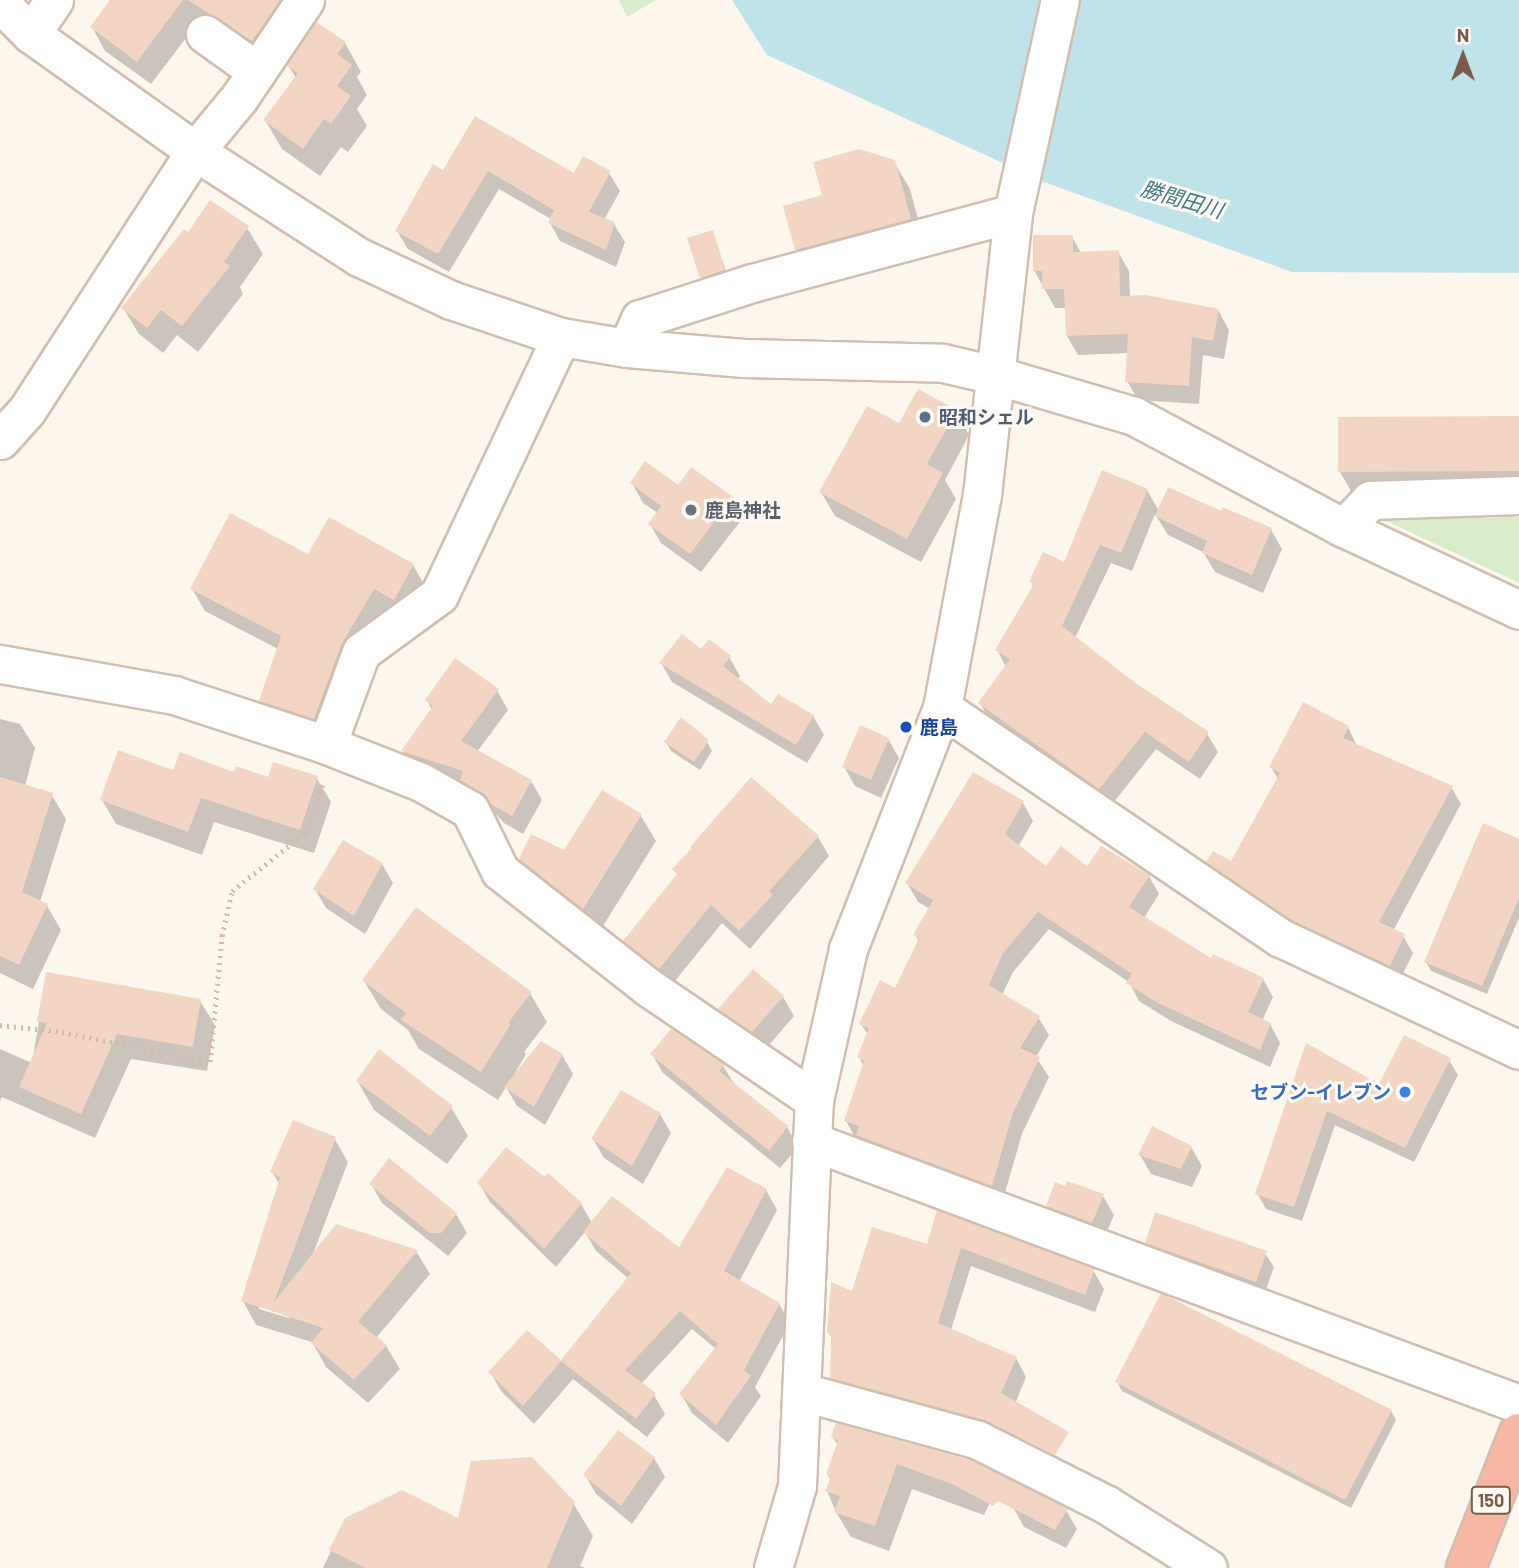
<!DOCTYPE html>
<html>
<head>
<meta charset="utf-8">
<style>
  body { margin:0 }
  #map { position:relative; width:1519px; height:1568px; overflow:hidden; background:#fdf6ec; font-family:Barlow,"Noto Sans JP",sans-serif }
  div>[style] { position:absolute }
  .green>* { inset:0; background:#d8ecc9 }
  .water>* { inset:0; background:#bfe3e8 }
  .shadow>* { inset:0; background:#0003 }
  .building>* { inset:0; background:#f3d5c3 }
  .path>* { height:4.5px; margin-top:-2.25px; transform-origin:0; background:repeating-linear-gradient(90deg,#d9b8a5 0 2px,transparent 0 7px) }
  .roads { filter:drop-shadow(2px 0 #d1beb0) drop-shadow(-2px 0 #d1beb0) drop-shadow(0 2px #d1beb0) drop-shadow(0 -2px #d1beb0) }
  .minor>* { height:37px; margin:-18.5px; padding:0 18.5px; transform-origin:18.5px; border-radius:18.5px; background:#fff }
  .highway>* { height:38px; margin:-19px; padding:0 19px; transform-origin:19px; border-radius:19px; background:#f7b7a3 }
  .dots>* { width:19px; height:19px; translate:-50% -50%; box-sizing:border-box; border:4px solid #fffaf3; border-radius:50% }
  span { translate:-50% -50%; white-space:nowrap; text-align:center; line-height:1.15; -webkit-text-stroke:6px #fffaf3; paint-order:stroke }
  .shield-label span { padding:2px 5px; background:#fffaf3; border:2px solid; border-radius:5px; -webkit-text-stroke-width:0 }
  .shield-label { font-size:18px; color:#7a5c4d; font-weight:700 }
  .service-label { font-size:19px; color:#4e5e75; font-weight:700 }
  .left { translate:0 -50%; text-align:left }
  .worship-label { font-size:19px; color:#5b616d; font-weight:700 }
  .transit-label { font-size:19px; color:#164399; font-weight:700 }
  .shop-label { font-size:19px; color:#366cbe; font-weight:700 }
  .right { translate:-100% -50%; text-align:right }
  .water-label { font-size:21px; color:#437c86; font-style:italic }
  .north { position:absolute; left:1428px; top:21px; width:70px; height:70px; -webkit-text-stroke:5px #fffaf3; paint-order:stroke; rotate:0deg; font-size:19px; font-weight:700; line-height:28px; text-align:center; color:#7a5c4d }
  .north::after { content:''; display:block; margin:auto; width:24px; height:32px; background:#7a5c4d; clip-path:polygon(50% 0,100% 100%,50% 72%,0 100%) }
</style>
</head>
<body>
<div id="map">
  <div class="green">
    <div style="clip-path:polygon(619px 0,656px 0,627px 17px)"></div>
    <div style="clip-path:polygon(1519px 517px,1519px 583px,1382px 519px)"></div>
  </div>
  <div class="water">
    <div style="clip-path:polygon(732px 0,1519px 0,1519px 273px,1292px 272px,1044px 182px,767px 55px)"></div>
  </div>
  <div class="shadow">
    <div style="clip-path:polygon(112px 0,284px 0,266px 64px,199px 21px,151px 84px,105px 51px,92px 27px)"></div>
    <div style="clip-path:polygon(345px 43px,361px 72px,357px 77px,367px 95px,357px 109px,367px 126px,348px 152px,341px 147px,320px 176px,282px 149px,265px 120px,296px 78px,288px 65px)"></div>
    <div style="clip-path:polygon(476px 118px,575px 175px,609px 173px,620px 191px,604px 220px,614px 224px,625px 242px,616px 267px,560px 241px,550px 223px,551px 219px,499px 189px,449px 272px,408px 249px,397px 231px,444px 172px)"></div>
    <div style="clip-path:polygon(894px 162px,910px 189px,925px 245px,812px 275px,797px 249px,824px 196px)"></div>
    <div style="clip-path:polygon(247px 228px,263px 254px,240px 287px,243px 294px,198px 352px,177px 335px,163px 353px,139px 334px,123px 308px,188px 235px)"></div>
    <div style="clip-path:polygon(712px 232px,729px 279px,706px 286px,701px 277px)"></div>
    <div style="clip-path:polygon(1072px 237px,1081px 253px,1118px 252px,1129px 271px,1130px 298px,1218px 310px,1229px 330px,1224px 359px,1203px 355px,1199px 404px,1138px 400px,1127px 381px,1129px 353px,1078px 355px,1067px 336px,1066px 308px,1055px 308px,1034px 270px)"></div>
    <div style="clip-path:polygon(956px 411px,969px 435px,945px 480px,956px 499px,921px 562px,835px 516px,821px 492px,900px 426px)"></div>
    <div style="clip-path:polygon(1519px 418px,1519px 499px,1356px 500px,1340px 472px)"></div>
    <div style="clip-path:polygon(632px 483px,732px 499px,743px 518px,701px 572px,661px 543px,650px 524px,658px 513px,643px 503px)"></div>
    <div style="clip-path:polygon(1147px 490px,1159px 511px,1221px 513px,1271px 530px,1282px 549px,1263px 593px,1215px 572px,1203px 552px,1168px 535px,1155px 514px,1132px 571px,1111px 563px,1075px 638px,1133px 683px,1207px 734px,1218px 752px,1200px 779px,1156px 749px,1110px 807px,990px 721px,980px 703px,1006px 667px,997px 650px,1034px 588px,1031px 581px,1065px 564px)"></div>
    <div style="clip-path:polygon(309px 556px,413px 565px,426px 588px,387px 611px,327px 740px,274px 723px,261px 701px,278px 649px,205px 611px,192px 589px)"></div>
    <div style="clip-path:polygon(729px 657px,740px 676px,737px 680px,772px 707px,813px 716px,824px 735px,807px 763px,672px 682px,661px 663px)"></div>
    <div style="clip-path:polygon(497px 690px,508px 710px,477px 752px,531px 781px,542px 800px,523px 834px,504px 823px,493px 811px,414px 770px,403px 751px,432px 710px,427px 700px)"></div>
    <div style="clip-path:polygon(0 719px,20px 724px,35px 748px,25px 786px,51px 794px,66px 819px,40px 902px,47px 906px,61px 930px,33px 989px,0 973px)"></div>
    <div style="clip-path:polygon(1348px 727px,1357px 746px,1451px 787px,1461px 804px,1393px 931px,1403px 936px,1413px 953px,1399px 982px,1303px 937px,1218px 879px,1208px 862px,1232px 864px,1278px 779px,1271px 767px)"></div>
    <div style="clip-path:polygon(888px 739px,899px 758px,881px 798px,855px 786px,844px 767px)"></div>
    <div style="clip-path:polygon(666px 742px,707px 742px,712px 751px,700px 770px,671px 751px)"></div>
    <div style="clip-path:polygon(175px 772px,270px 779px,316px 777px,331px 802px,314px 853px,214px 822px,202px 855px,116px 824px,102px 800px)"></div>
    <div style="clip-path:polygon(751px 780px,818px 837px,829px 856px,750px 949px,722px 923px,670px 987px,636px 960px,625px 941px)"></div>
    <div style="clip-path:polygon(1023px 803px,1033px 821px,1018px 847px,1047px 868px,1088px 869px,1149px 876px,1159px 894px,1144px 918px,1212px 960px,1263px 979px,1273px 997px,1262px 1021px,1270px 1024px,1280px 1043px,1270px 1067px,1171px 1021px,1139px 1001px,1129px 982px,1049px 929px,1013px 972px,1002px 995px,1038px 1017px,1049px 1035px,1036px 1057px,1049px 1077px,1022px 1134px,1002px 1203px,856px 1139px,846px 1121px,864px 1067px,859px 1057px,868px 1035px,861px 1024px,896px 990px,919px 941px,915px 935px,930px 909px,918px 902px,907px 883px)"></div>
    <div style="clip-path:polygon(641px 816px,656px 841px,598px 934px,536px 885px,521px 859px,565px 852px)"></div>
    <div style="clip-path:polygon(1519px 840px,1519px 918px,1487px 994px,1431px 971px,1426px 962px)"></div>
    <div style="clip-path:polygon(382px 864px,393px 883px,365px 934px,326px 908px,315px 889px)"></div>
    <div style="clip-path:polygon(47px 974px,200px 1001px,215px 1025px,207px 1071px,131px 1059px,95px 1138px,2px 1097px,0 1101px,0 1049px,32px 1063px)"></div>
    <div style="clip-path:polygon(364px 981px,530px 993px,547px 1022px,524px 1052px,526px 1054px,515px 1073px,562px 1055px,573px 1074px,545px 1125px,517px 1106px,506px 1087px,498px 1100px,419px 1049px,408px 1030px,381px 1009px)"></div>
    <div style="clip-path:polygon(783px 997px,794px 1016px,764px 1051px,731px 1028px,720px 1009px)"></div>
    <div style="clip-path:polygon(1307px 1045px,1380px 1087px,1449px 1060px,1458px 1075px,1414px 1162px,1335px 1125px,1302px 1221px,1266px 1209px,1257px 1193px)"></div>
    <div style="clip-path:polygon(652px 1054px,723px 1066px,735px 1085px,787px 1127px,798px 1147px,780px 1168px,663px 1073px)"></div>
    <div style="clip-path:polygon(358px 1082px,451px 1107px,468px 1136px,447px 1164px,374px 1110px)"></div>
    <div style="clip-path:polygon(660px 1114px,671px 1133px,643px 1184px,604px 1158px,593px 1139px)"></div>
    <div style="clip-path:polygon(evenodd,334px 1138px,348px 1162px,313px 1254px,416px 1251px,430px 1274px,376px 1338px,386px 1346px,400px 1369px,368px 1403px,326px 1367px,312px 1342px,256px 1325px,243px 1301px,280px 1185px,272px 1172px,334px 1138px,259px 1305px,290px 1315px,289px 1318px,259px 1309px,259px 1305px)"></div>
    <div style="clip-path:polygon(1191px 1147px,1202px 1166px,1192px 1187px,1151px 1174px,1140px 1155px)"></div>
    <div style="clip-path:polygon(548px 1175px,581px 1204px,592px 1223px,679px 1250px,766px 1190px,777px 1210px,739px 1282px,779px 1304px,790px 1323px,755px 1387px,761px 1396px,728px 1443px,692px 1413px,681px 1394px,716px 1349px,692px 1329px,641px 1384px,654px 1395px,665px 1414px,647px 1437px,573px 1379px,534px 1424px,501px 1391px,490px 1372px,527px 1332px,561px 1362px,629px 1279px,596px 1251px,585px 1232px,556px 1267px,490px 1202px,479px 1183px,545px 1179px)"></div>
    <div style="clip-path:polygon(371px 1184px,456px 1214px,467px 1233px,448px 1256px,382px 1203px)"></div>
    <div style="clip-path:polygon(1066px 1188px,1103px 1196px,1114px 1215px,1103px 1241px,1059px 1225px,1048px 1206px)"></div>
    <div style="clip-path:polygon(938px 1213px,1093px 1270px,1104px 1289px,1095px 1312px,971px 1266px,951px 1330px,1016px 1358px,1026px 1377px,1015px 1404px,1024px 1421px,1012px 1445px,843px 1396px,832px 1377px,833px 1339px,828px 1332px,853px 1294px,928px 1246px)"></div>
    <div style="clip-path:polygon(1147px 1243px,1265px 1253px,1274px 1267px,1264px 1295px,1156px 1257px)"></div>
    <div style="clip-path:polygon(1117px 1382px,1391px 1411px,1396px 1420px,1351px 1508px,1122px 1391px)"></div>
    <div style="clip-path:polygon(833px 1437px,995px 1492px,984px 1515px,912px 1489px,889px 1551px,851px 1537px,836px 1512px,827px 1491px,831px 1480px,828px 1475px,838px 1446px)"></div>
    <div style="clip-path:polygon(654px 1458px,665px 1477px,632px 1524px,596px 1494px,585px 1475px)"></div>
    <div style="clip-path:polygon(573px 1503px,593px 1536px,580px 1566px,585px 1568px,323px 1568px,346px 1519px,459px 1520px)"></div>
    <div style="clip-path:polygon(1013px 1507px,1066px 1510px,1077px 1529px,1066px 1548px,1024px 1527px)"></div>
  </div>
  <div class="building">
    <div style="clip-path:polygon(110px 0,183px 0,137px 62px,90px 27px)"></div>
    <div style="clip-path:polygon(188px 0,280px 0,252px 41px)"></div>
    <div style="clip-path:polygon(316px 22px,346px 42px,337px 54px,352px 65px,337px 86px,351px 96px,331px 124px,324px 119px,303px 149px,263px 120px,298px 73px,286px 65px)"></div>
    <div style="clip-path:polygon(475px 116px,574px 173px,583px 156px,611px 171px,589px 212px,615px 222px,606px 250px,548px 223px,554px 210px,488px 171px,438px 254px,395px 231px,433px 164px,443px 170px)"></div>
    <div style="clip-path:polygon(859px 149px,895px 160px,911px 219px,795px 250px,783px 206px,822px 195px,813px 162px)"></div>
    <div style="clip-path:polygon(210px 200px,249px 226px,224px 262px,230px 266px,182px 326px,161px 310px,147px 328px,121px 308px,184px 229px,188px 232px)"></div>
    <div style="clip-path:polygon(713px 230px,725px 270px,700px 278px,687px 238px)"></div>
    <div style="clip-path:polygon(1033px 235px,1073px 235px,1073px 252px,1119px 250px,1120px 296px,1146px 295px,1219px 309px,1213px 341px,1192px 337px,1189px 386px,1125px 382px,1128px 334px,1066px 336px,1064px 289px,1042px 289px,1042px 271px,1033px 271px)"></div>
    <div style="clip-path:polygon(918px 389px,957px 410px,927px 464px,943px 473px,907px 539px,819px 492px,867px 406px,899px 423px)"></div>
    <div style="clip-path:polygon(1519px 416px,1519px 471px,1338px 472px,1338px 417px)"></div>
    <div style="clip-path:polygon(645px 461px,678px 485px,691px 467px,733px 497px,690px 554px,648px 524px,661px 506px,630px 483px)"></div>
    <div style="clip-path:polygon(1102px 470px,1148px 489px,1121px 553px,1100px 545px,1062px 626px,1134px 682px,1209px 732px,1189px 762px,1145px 732px,1099px 789px,978px 703px,1010px 659px,995px 650px,1034px 584px,1029px 582px,1043px 552px,1064px 562px)"></div>
    <div style="clip-path:polygon(1168px 487px,1221px 511px,1222px 507px,1272px 528px,1252px 575px,1202px 553px,1207px 541px,1155px 516px)"></div>
    <div style="clip-path:polygon(230px 513px,308px 554px,329px 517px,414px 564px,394px 600px,374px 589px,341px 645px,314px 719px,259px 701px,281px 636px,190px 589px)"></div>
    <div style="clip-path:polygon(682px 634px,701px 649px,709px 639px,731px 656px,723px 666px,771px 704px,778px 694px,814px 715px,796px 745px,659px 663px)"></div>
    <div style="clip-path:polygon(455px 658px,499px 689px,461px 741px,532px 780px,512px 816px,491px 804px,480px 792px,460px 780px,463px 771px,401px 751px,433px 706px,425px 700px)"></div>
    <div style="clip-path:polygon(1303px 702px,1349px 726px,1343px 738px,1453px 786px,1379px 922px,1405px 934px,1390px 966px,1291px 920px,1206px 862px,1213px 851px,1231px 861px,1280px 773px,1269px 767px)"></div>
    <div style="clip-path:polygon(681px 717px,709px 740px,694px 762px,664px 742px)"></div>
    <div style="clip-path:polygon(860px 725px,889px 738px,871px 780px,842px 767px)"></div>
    <div style="clip-path:polygon(118px 750px,173px 770px,180px 752px,234px 772px,236px 766px,268px 777px,273px 762px,318px 776px,300px 830px,201px 798px,188px 832px,100px 800px)"></div>
    <div style="clip-path:polygon(973px 772px,1024px 801px,1005px 834px,1046px 866px,1061px 846px,1087px 866px,1101px 846px,1150px 875px,1129px 907px,1211px 958px,1213px 954px,1264px 978px,1248px 1012px,1271px 1023px,1260px 1050px,1158px 1003px,1126px 983px,1132px 974px,1038px 912px,1003px 953px,989px 985px,1040px 1016px,1020px 1048px,1040px 1057px,1012px 1115px,992px 1186px,856px 1135px,859px 1126px,844px 1121px,864px 1061px,857px 1057px,869px 1028px,859px 1024px,880px 980px,895px 988px,919px 938px,913px 935px,933px 900px,905px 883px)"></div>
    <div style="clip-path:polygon(0 777px,53px 793px,22px 892px,48px 904px,19px 965px,0 956px)"></div>
    <div style="clip-path:polygon(751px 777px,819px 836px,769px 891px,773px 895px,739px 931px,711px 905px,659px 969px,623px 941px,677px 874px,672px 869px,692px 848px,690px 847px)"></div>
    <div style="clip-path:polygon(602px 790px,642px 814px,583px 909px,519px 859px,531px 834px,564px 850px)"></div>
    <div style="clip-path:polygon(1483px 823px,1519px 839px,1519px 898px,1482px 986px,1424px 962px)"></div>
    <div style="clip-path:polygon(343px 840px,383px 863px,354px 916px,313px 889px)"></div>
    <div style="clip-path:polygon(416px 907px,532px 992px,508px 1023px,511px 1024px,481px 1072px,401px 1020px,406px 1013px,362px 980px)"></div>
    <div style="clip-path:polygon(753px 969px,784px 996px,752px 1032px,718px 1009px)"></div>
    <div style="clip-path:polygon(46px 972px,201px 999px,193px 1047px,117px 1034px,81px 1114px,19px 1087px,47px 1023px,37px 1021px)"></div>
    <div style="clip-path:polygon(671px 1029px,725px 1064px,719px 1071px,788px 1126px,769px 1151px,650px 1054px)"></div>
    <div style="clip-path:polygon(1404px 1035px,1451px 1058px,1405px 1148px,1327px 1111px,1294px 1207px,1255px 1194px,1306px 1043px,1379px 1084px)"></div>
    <div style="clip-path:polygon(541px 1041px,563px 1054px,534px 1107px,504px 1087px)"></div>
    <div style="clip-path:polygon(379px 1049px,453px 1106px,430px 1136px,356px 1081px)"></div>
    <div style="clip-path:polygon(621px 1090px,661px 1113px,632px 1166px,591px 1139px)"></div>
    <div style="clip-path:polygon(293px 1120px,336px 1137px,274px 1302px,336px 1224px,418px 1250px,358px 1322px,387px 1345px,354px 1380px,311px 1343px,323px 1328px,241px 1301px,280px 1177px,270px 1172px)"></div>
    <div style="clip-path:polygon(1152px 1126px,1192px 1146px,1181px 1169px,1138px 1155px)"></div>
    <div style="clip-path:polygon(506px 1147px,545px 1177px,548px 1173px,582px 1203px,544px 1249px,477px 1183px)"></div>
    <div style="clip-path:polygon(389px 1158px,457px 1213px,441px 1233px,430px 1233px,369px 1184px)"></div>
    <div style="clip-path:polygon(727px 1167px,767px 1189px,724px 1271px,780px 1303px,744px 1370px,751px 1376px,716px 1425px,679px 1394px,718px 1344px,680px 1311px,625px 1370px,656px 1393px,636px 1419px,561px 1361px,523px 1406px,488px 1372px,527px 1330px,561px 1360px,631px 1273px,583px 1232px,612px 1196px,679px 1247px)"></div>
    <div style="clip-path:polygon(1067px 1181px,1104px 1194px,1092px 1223px,1046px 1206px,1055px 1182px,1065px 1186px)"></div>
    <div style="clip-path:polygon(937px 1210px,1095px 1269px,1085px 1295px,961px 1248px,938px 1323px,1017px 1357px,1001px 1393px,1069px 1432px,1055px 1455px,984px 1420px,830px 1378px,831px 1334px,827px 1332px,831px 1282px,852px 1291px,872px 1227px,927px 1244px)"></div>
    <div style="clip-path:polygon(1155px 1212px,1267px 1251px,1256px 1282px,1145px 1243px)"></div>
    <div style="clip-path:polygon(1161px 1293px,1392px 1410px,1345px 1500px,1115px 1382px)"></div>
    <div style="clip-path:polygon(836px 1423px,970px 1460px,1068px 1509px,1055px 1530px,998px 1501px,993px 1506px,952px 1484px,897px 1464px,875px 1526px,834px 1512px,840px 1496px,825px 1491px,831px 1476px,826px 1475px,838px 1440px,831px 1437px)"></div>
    <div style="clip-path:polygon(618px 1430px,655px 1457px,621px 1506px,583px 1475px)"></div>
    <div style="clip-path:polygon(532px 1457px,575px 1502px,547px 1568px,365px 1568px,329px 1550px,345px 1518px,402px 1490px,458px 1518px,471px 1461px)"></div>
  </div>
  <div class="path">
    <div style="left:0;top:1025px;width:62px;rotate:6.4deg"></div>
    <div style="left:62px;top:1032px;width:151px;rotate:11.5deg"></div>
    <div style="left:210px;top:1062px;width:127px;rotate:-84.6deg"></div>
    <div style="left:222px;top:936px;width:46px;rotate:-77.5deg"></div>
    <div style="left:232px;top:891px;width:93px;rotate:-38.5deg"></div>
    <div style="left:305px;top:833px;width:55px;rotate:-69.9deg"></div>
  </div>
  <div class="roads">
    <div class="minor">
      <div style="left:0;top:3px;width:44px;rotate:45deg"></div>
      <div style="left:31px;top:34px;width:201px;rotate:35.5deg"></div>
      <div style="left:195px;top:151px;width:195px;rotate:32.9deg"></div>
      <div style="left:359px;top:257px;width:102px;rotate:25.1deg"></div>
      <div style="left:451px;top:300px;width:116px;rotate:18.6deg"></div>
      <div style="left:561px;top:337px;width:67px;rotate:9.5deg"></div>
      <div style="left:627px;top:348px;width:117px;rotate:4.9deg"></div>
      <div style="left:744px;top:358px;width:199px;rotate:1.4deg"></div>
      <div style="left:943px;top:363px;width:53px;rotate:13deg"></div>
      <div style="left:995px;top:375px;width:145px;rotate:16.4deg"></div>
      <div style="left:1134px;top:416px;width:238px;rotate:28.1deg"></div>
      <div style="left:1344px;top:528px;width:193px;rotate:25.1deg"></div>
      <div style="left:31px;top:34px;width:41px;rotate:-55.9deg"></div>
      <div style="left:205px;top:34px;width:64px;rotate:35.4deg"></div>
      <div style="left:627px;top:348px;width:32px;rotate:-66deg"></div>
      <div style="left:640px;top:319px;width:118px;rotate:-17.8deg"></div>
      <div style="left:752px;top:283px;width:270px;rotate:-15deg"></div>
      <div style="left:0;top:440px;width:40px;rotate:-48deg"></div>
      <div style="left:27px;top:410px;width:309px;rotate:-57deg"></div>
      <div style="left:195px;top:151px;width:69px;rotate:-50.3deg"></div>
      <div style="left:239px;top:98px;width:118px;rotate:-56deg"></div>
      <div style="left:1344px;top:528px;width:38px;rotate:-47deg"></div>
      <div style="left:1370px;top:500px;width:149px;rotate:-1.9deg"></div>
      <div style="left:0;top:664px;width:177px;rotate:10.1deg"></div>
      <div style="left:174px;top:695px;width:161px;rotate:18.1deg"></div>
      <div style="left:327px;top:745px;width:101px;rotate:21.5deg"></div>
      <div style="left:421px;top:782px;width:56px;rotate:29.7deg"></div>
      <div style="left:470px;top:810px;width:68px;rotate:63.8deg"></div>
      <div style="left:500px;top:871px;width:188px;rotate:38.1deg"></div>
      <div style="left:648px;top:987px;width:201px;rotate:34.2deg"></div>
      <div style="left:942px;top:708px;width:410px;rotate:34.2deg"></div>
      <div style="left:1281px;top:938px;width:263px;rotate:25.2deg"></div>
      <div style="left:327px;top:745px;width:99px;rotate:-69.9deg"></div>
      <div style="left:361px;top:652px;width:97px;rotate:-36.2deg"></div>
      <div style="left:439px;top:595px;width:285px;rotate:-64.7deg"></div>
      <div style="left:811px;top:1141px;width:755px;rotate:20.38deg"></div>
      <div style="left:803px;top:1392px;width:181px;rotate:15.3deg"></div>
      <div style="left:978px;top:1440px;width:144px;rotate:26.7deg"></div>
      <div style="left:1107px;top:1505px;width:119px;rotate:32deg"></div>
      <div style="left:773px;top:1568px;width:85px;rotate:-73.7deg"></div>
      <div style="left:797px;top:1486px;width:386px;rotate:-87.5deg"></div>
      <div style="left:814px;top:1100px;width:155px;rotate:-77.3deg"></div>
      <div style="left:848px;top:949px;width:259px;rotate:-68.7deg"></div>
      <div style="left:942px;top:708px;width:217px;rotate:-79.4deg"></div>
      <div style="left:982px;top:495px;width:284px;rotate:-83.7deg"></div>
      <div style="left:1013px;top:213px;width:218px;rotate:-77.6deg"></div>
    </div>
    <div class="highway">
      <div style="left:1466px;top:1568px;width:145px;rotate:-68.6deg"></div>
    </div>
  </div>
  <div class="dots">
    <div style="left:925px;top:417px;background:#5c6f8a"></div>
    <div style="left:691px;top:510px;background:#6b7280"></div>
    <div style="left:906px;top:727px;background:#1a4fb4"></div>
    <div style="left:1405px;top:1092px;background:#3f7fe0"></div>
  </div>
  <div class="shield-label">
    <span style="left:1491px;top:1500px">150</span>
  </div>
  <div class="service-label">
    <span class="left" style="left:939px;top:417px">昭和シェル</span>
  </div>
  <div class="worship-label">
    <span class="left" style="left:705px;top:510px">鹿島神社</span>
  </div>
  <div class="transit-label">
    <span class="left" style="left:920px;top:727px">鹿島</span>
  </div>
  <div class="shop-label">
    <span class="right" style="left:1391px;top:1092px">セブン-イレブン</span>
  </div>
  <div class="water-label">
    <span style="left:1182px;top:199px;rotate:16deg">勝間田川</span>
  </div>
  <div class="north">N</div>
</div>
</body>
</html>
